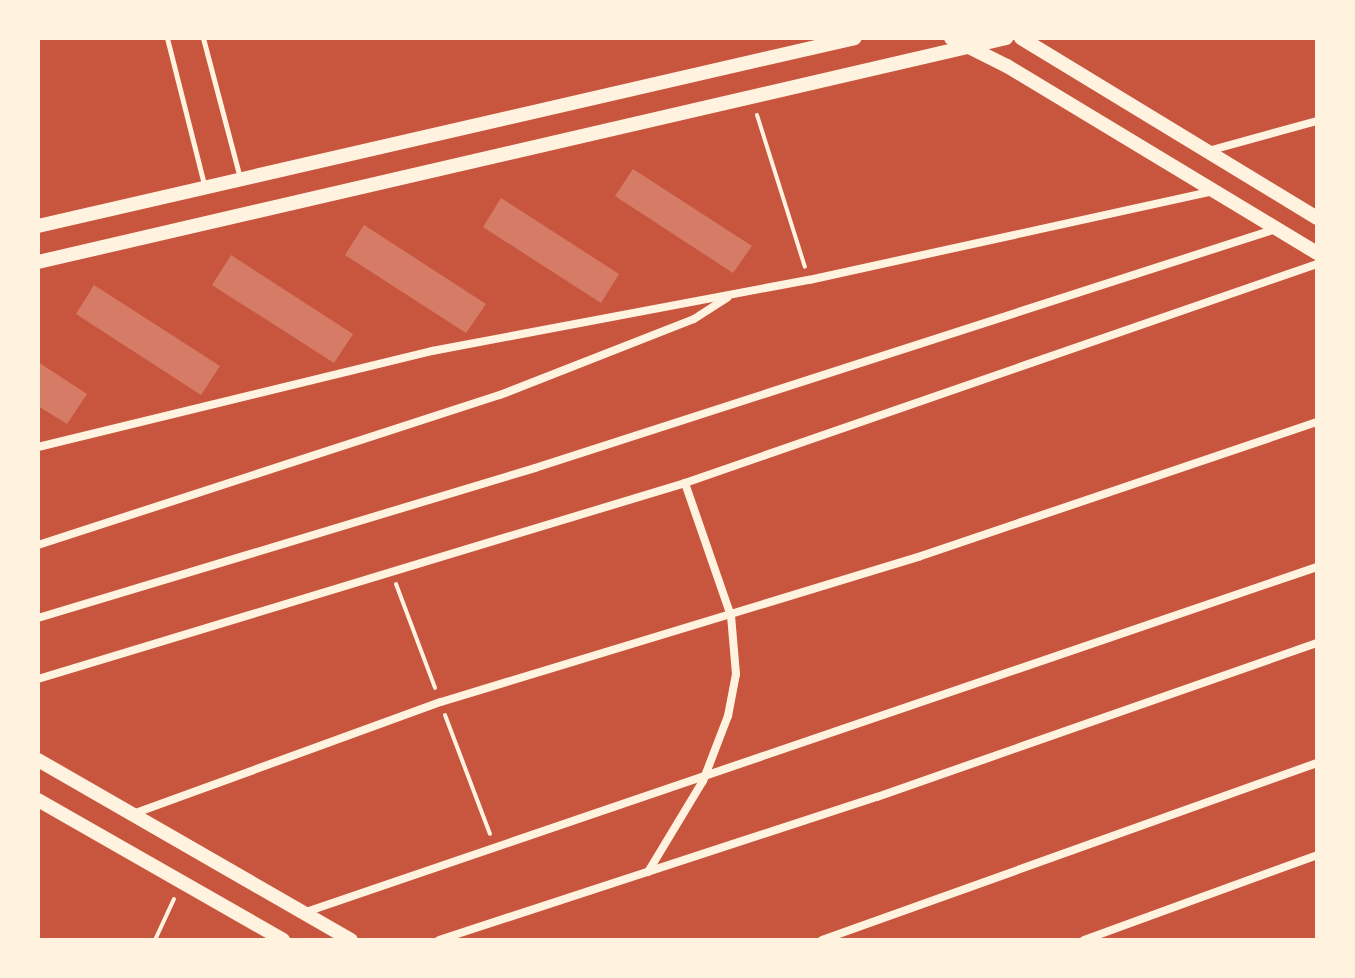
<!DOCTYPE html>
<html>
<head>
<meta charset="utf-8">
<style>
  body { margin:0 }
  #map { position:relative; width:1355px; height:978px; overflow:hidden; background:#c8553d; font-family:"Fira Sans Condensed",sans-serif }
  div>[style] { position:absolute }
  .building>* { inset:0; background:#d67c66 }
  .path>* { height:4px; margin:-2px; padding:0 2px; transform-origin:2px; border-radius:2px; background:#fff3e0 }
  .service>* { height:5px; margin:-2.5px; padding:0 2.5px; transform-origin:2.5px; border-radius:2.5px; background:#fff3e0 }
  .minor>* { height:8px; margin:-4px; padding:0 4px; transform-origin:4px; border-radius:4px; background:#fff3e0 }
  .secondary>* { height:14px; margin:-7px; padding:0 7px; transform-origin:7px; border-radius:7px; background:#fff3e0 }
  span { translate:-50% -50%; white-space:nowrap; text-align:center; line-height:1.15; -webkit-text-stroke:7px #fff3e0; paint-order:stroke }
  .frame { position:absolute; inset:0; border:40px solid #fff3e0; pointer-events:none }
</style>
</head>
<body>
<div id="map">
  <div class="building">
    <div style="clip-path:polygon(633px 169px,752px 246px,733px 273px,615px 196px)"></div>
    <div style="clip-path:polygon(501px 198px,619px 274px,601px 303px,483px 227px)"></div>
    <div style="clip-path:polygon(364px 225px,486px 304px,466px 333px,345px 255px)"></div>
    <div style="clip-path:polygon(231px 255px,353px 334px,334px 363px,212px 285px)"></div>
    <div style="clip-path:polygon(94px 285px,220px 366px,201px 395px,76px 314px)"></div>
    <div style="clip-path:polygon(38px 362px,87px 394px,67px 424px,38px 406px)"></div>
  </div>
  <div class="path">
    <div style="left:757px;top:115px;width:159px;rotate:72.5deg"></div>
    <div style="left:396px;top:584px;width:111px;rotate:69.4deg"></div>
    <div style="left:445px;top:715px;width:127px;rotate:69.3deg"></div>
    <div style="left:155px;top:940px;width:45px;rotate:-65.1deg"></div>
  </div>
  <div class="service">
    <div style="left:167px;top:38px;width:151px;rotate:75.8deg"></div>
    <div style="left:203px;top:38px;width:145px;rotate:75.2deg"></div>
  </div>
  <div class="minor">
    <div style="left:1208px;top:151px;width:113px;rotate:-15.4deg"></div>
    <div style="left:38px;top:447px;width:406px;rotate:-13.7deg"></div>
    <div style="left:432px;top:351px;width:384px;rotate:-10.7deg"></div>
    <div style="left:809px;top:280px;width:414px;rotate:-12.4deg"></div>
    <div style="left:38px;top:545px;width:486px;rotate:-18deg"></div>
    <div style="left:500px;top:395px;width:208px;rotate:-21.4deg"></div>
    <div style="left:694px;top:319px;width:40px;rotate:-32.9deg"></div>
    <div style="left:38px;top:618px;width:519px;rotate:-16.79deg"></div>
    <div style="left:535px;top:468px;width:779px;rotate:-17.88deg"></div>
    <div style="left:38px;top:679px;width:676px;rotate:-16.85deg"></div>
    <div style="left:685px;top:483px;width:669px;rotate:-19.11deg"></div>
    <div style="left:130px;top:815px;width:331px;rotate:-20deg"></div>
    <div style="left:441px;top:702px;width:499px;rotate:-16.9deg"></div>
    <div style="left:918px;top:557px;width:421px;rotate:-18.7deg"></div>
    <div style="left:648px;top:872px;width:106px;rotate:-58.9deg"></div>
    <div style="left:703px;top:781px;width:70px;rotate:-69deg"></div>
    <div style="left:728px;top:716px;width:43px;rotate:-79.2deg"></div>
    <div style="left:736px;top:674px;width:58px;rotate:-94.9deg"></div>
    <div style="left:731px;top:616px;width:141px;rotate:-109.1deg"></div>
    <div style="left:303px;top:913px;width:1071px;rotate:-18.84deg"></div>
    <div style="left:439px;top:940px;width:461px;rotate:-18.1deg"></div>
    <div style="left:877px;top:797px;width:466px;rotate:-19.3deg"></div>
    <div style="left:822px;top:940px;width:526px;rotate:-19.68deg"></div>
    <div style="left:1084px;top:940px;width:248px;rotate:-20deg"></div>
  </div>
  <div class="secondary">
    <div style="left:951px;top:38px;width:63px;rotate:26.6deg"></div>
    <div style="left:1007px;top:66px;width:362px;rotate:31.1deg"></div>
    <div style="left:1021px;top:38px;width:346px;rotate:31.3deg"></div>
    <div style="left:38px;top:226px;width:838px;rotate:-12.96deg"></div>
    <div style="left:38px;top:262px;width:994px;rotate:-13.03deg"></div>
    <div style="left:38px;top:760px;width:361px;rotate:29.9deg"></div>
    <div style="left:38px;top:800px;width:282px;rotate:29.7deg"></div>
  </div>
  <div class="frame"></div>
</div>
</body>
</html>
